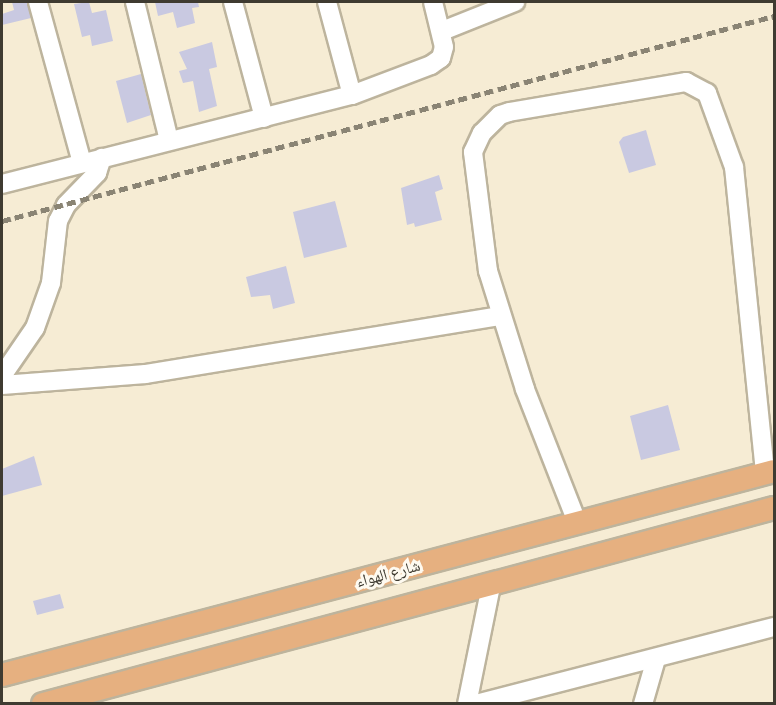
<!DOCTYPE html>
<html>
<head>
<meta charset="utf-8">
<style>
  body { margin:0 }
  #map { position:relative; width:776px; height:705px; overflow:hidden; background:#f6ecd4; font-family:Ubuntu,"Noto Naskh Arabic",sans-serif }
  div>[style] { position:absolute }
  .building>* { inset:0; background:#c9c9e1 }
  .roads { filter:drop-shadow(2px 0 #bdb49d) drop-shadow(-2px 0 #bdb49d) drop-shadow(0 2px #bdb49d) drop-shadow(0 -2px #bdb49d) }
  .minor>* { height:18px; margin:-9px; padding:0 9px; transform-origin:9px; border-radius:9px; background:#fff }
  .major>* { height:22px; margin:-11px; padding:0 11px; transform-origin:11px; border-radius:11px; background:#e6b080 }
  .rail>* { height:4.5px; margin-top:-2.25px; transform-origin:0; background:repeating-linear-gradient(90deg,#8a8474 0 9px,transparent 0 13.5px) }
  span { translate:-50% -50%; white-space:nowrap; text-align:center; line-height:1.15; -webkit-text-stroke:6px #fefaf0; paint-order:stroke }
  .street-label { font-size:16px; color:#3f3b31 }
  .frame { position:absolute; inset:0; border:3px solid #3f3b31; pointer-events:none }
</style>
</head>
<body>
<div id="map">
  <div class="building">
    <div style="clip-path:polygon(12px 2px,27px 2px,31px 18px,2px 25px,2px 14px,14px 10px)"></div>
    <div style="clip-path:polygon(89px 2px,92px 13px,106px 10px,113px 41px,92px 46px,90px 35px,82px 37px,74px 4px)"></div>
    <div style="clip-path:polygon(155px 2px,198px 2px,199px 7px,192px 8px,195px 23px,177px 28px,173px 12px,158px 16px)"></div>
    <div style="clip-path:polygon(212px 42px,217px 67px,209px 69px,217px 106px,199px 112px,193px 81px,183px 83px,179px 71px,187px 69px,179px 52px)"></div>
    <div style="clip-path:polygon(141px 74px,151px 115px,127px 123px,116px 81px)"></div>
    <div style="clip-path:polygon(646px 130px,656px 165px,629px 173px,619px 142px,623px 137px)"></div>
    <div style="clip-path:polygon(439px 175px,443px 189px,435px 192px,442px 220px,415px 227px,414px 223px,407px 225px,401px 188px)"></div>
    <div style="clip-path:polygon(335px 201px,347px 247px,304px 258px,293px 212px)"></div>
    <div style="clip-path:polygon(286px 266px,295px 303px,273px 309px,270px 295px,251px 297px,246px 277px)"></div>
    <div style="clip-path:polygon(668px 405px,680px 450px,641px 460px,630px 416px)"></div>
    <div style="clip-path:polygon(34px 456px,42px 485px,2px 496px,2px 469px)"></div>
    <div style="clip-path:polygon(60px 594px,64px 608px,37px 615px,33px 601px)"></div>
  </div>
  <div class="roads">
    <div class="minor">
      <div style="left:38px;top:2px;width:167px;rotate:74.7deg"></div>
      <div style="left:135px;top:2px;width:142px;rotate:76.2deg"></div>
      <div style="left:233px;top:2px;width:120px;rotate:75deg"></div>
      <div style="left:327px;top:2px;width:96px;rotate:75deg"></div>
      <div style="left:442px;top:31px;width:79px;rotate:-21.7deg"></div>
      <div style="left:2px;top:184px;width:361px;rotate:-14.3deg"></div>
      <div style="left:352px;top:95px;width:85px;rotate:-20.8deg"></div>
      <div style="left:431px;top:65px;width:12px;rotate:-35deg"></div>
      <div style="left:441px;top:58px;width:11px;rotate:-75deg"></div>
      <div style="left:444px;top:47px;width:46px;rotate:-103.7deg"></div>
      <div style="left:2px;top:376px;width:58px;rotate:-55.5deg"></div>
      <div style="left:35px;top:328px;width:48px;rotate:-70.4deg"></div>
      <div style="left:51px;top:283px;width:62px;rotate:-83.6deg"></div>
      <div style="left:58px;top:221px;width:18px;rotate:-63deg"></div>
      <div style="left:66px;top:205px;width:45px;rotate:-45.9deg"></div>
      <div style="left:97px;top:173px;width:16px;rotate:-72deg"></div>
      <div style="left:2px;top:385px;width:144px;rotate:-4.4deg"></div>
      <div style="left:146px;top:374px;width:358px;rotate:-9.3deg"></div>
      <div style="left:577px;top:522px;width:143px;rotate:-111.4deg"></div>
      <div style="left:525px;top:389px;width:124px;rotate:-107.4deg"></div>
      <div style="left:488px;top:271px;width:120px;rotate:-97.2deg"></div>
      <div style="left:473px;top:152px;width:21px;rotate:-65deg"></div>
      <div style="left:482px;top:133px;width:25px;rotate:-45deg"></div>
      <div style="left:500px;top:115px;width:9px;rotate:-18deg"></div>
      <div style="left:509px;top:112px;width:180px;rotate:-9.6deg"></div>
      <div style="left:686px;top:82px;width:24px;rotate:28deg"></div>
      <div style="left:707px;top:93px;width:79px;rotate:70deg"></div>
      <div style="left:734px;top:167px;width:308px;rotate:84.2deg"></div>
      <div style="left:467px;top:704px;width:120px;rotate:-78.5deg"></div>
      <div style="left:476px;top:704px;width:308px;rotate:-14.5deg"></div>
      <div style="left:643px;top:704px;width:47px;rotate:-73.9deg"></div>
    </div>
    <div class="major">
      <div style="left:2px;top:675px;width:798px;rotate:-14.8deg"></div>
      <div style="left:43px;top:704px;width:757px;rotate:-15.01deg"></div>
    </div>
  </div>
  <div class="rail">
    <div style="left:2px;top:221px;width:799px;rotate:-14.87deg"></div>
  </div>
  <div class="street-label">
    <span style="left:388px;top:573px;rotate:-15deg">شارع الهواء</span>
  </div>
  <div class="frame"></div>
</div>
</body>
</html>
